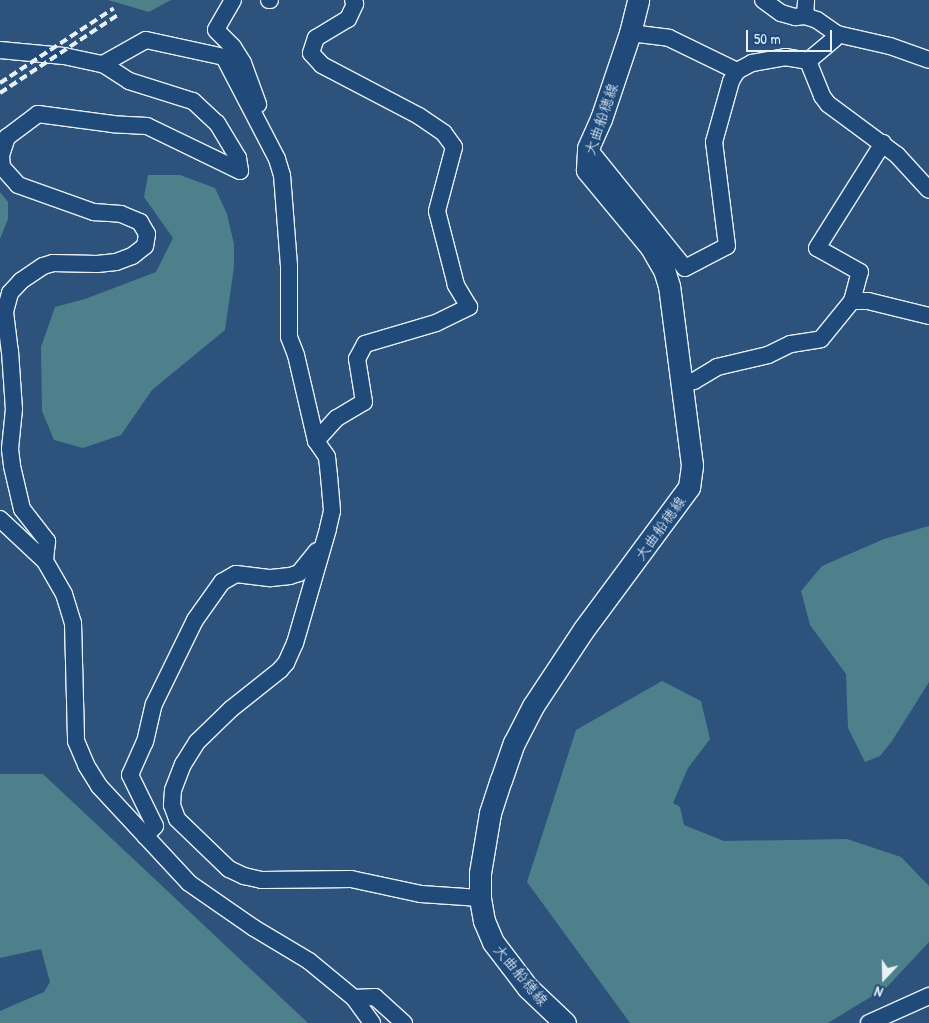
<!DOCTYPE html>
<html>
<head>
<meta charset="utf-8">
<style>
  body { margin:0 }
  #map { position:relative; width:929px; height:1023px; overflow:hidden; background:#2d527c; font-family:"Patrick Hand","Klee One",sans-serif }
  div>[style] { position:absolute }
  .green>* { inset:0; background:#4d808b }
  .roads { filter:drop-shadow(1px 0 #e8f1f8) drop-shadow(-1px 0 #e8f1f8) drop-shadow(0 1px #e8f1f8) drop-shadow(0 -1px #e8f1f8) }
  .minor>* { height:16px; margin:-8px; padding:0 8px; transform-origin:8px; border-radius:8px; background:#1f4a7a }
  .major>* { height:21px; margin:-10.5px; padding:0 10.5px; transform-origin:10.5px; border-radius:10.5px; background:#1f4a7a }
  .rail>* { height:4px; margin-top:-2px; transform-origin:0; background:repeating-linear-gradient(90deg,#e8f1f8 0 8px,transparent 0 12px) }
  span { translate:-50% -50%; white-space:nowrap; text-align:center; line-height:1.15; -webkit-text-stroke:4.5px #1f4a7a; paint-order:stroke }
  .street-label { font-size:15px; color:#e8f1f8 }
  .north { position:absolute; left:859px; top:953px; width:50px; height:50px; -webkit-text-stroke:4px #1f4a7a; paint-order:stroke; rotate:201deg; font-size:14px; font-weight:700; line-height:20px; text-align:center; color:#e8f1f8 }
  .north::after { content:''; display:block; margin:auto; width:18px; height:22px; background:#e8f1f8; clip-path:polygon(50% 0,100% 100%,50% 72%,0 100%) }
  .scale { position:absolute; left:746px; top:30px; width:86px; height:22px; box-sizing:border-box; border:2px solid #e8f1f8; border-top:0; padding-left:6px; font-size:15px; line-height:18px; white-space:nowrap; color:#e8f1f8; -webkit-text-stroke:4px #1f4a7a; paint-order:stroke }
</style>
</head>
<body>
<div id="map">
  <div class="green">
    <div style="clip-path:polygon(108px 0,171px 0,149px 12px)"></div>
    <div style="clip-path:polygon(148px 175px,180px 175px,215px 188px,227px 214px,234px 244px,234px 267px,225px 330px,152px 390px,121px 435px,83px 448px,54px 440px,42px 411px,41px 347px,55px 307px,85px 299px,156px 272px,173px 238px,144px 197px)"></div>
    <div style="clip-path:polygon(0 192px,8px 202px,8px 219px,0 239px)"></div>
    <div style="clip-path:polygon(929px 526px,929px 682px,892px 741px,880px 756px,865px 762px,848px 728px,846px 674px,810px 625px,801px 591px,822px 566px,884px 539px)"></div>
    <div style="clip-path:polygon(662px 681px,701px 701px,710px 739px,688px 768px,673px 803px,680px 807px,684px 825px,724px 841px,847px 839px,901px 857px,929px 886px,929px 942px,887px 987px,828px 1023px,630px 1023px,527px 882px,576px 730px)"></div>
    <div style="clip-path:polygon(0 774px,43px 774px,308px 1023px,0 1023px,0 1011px,44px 992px,50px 982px,41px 949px,0 958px)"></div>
  </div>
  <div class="roads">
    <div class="minor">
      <div style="left:233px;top:0;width:34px;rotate:120deg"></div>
      <div style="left:216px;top:30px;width:24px;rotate:45deg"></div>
      <div style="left:233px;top:47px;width:19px;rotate:58deg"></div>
      <div style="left:243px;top:63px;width:44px;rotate:69.9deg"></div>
      <div style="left:269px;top:0;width:1px"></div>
      <div style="left:763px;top:0;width:22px;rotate:36deg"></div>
      <div style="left:781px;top:13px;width:15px;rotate:16deg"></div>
      <div style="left:795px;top:17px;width:10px;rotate:-6deg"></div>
      <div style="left:630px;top:33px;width:39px;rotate:7deg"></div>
      <div style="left:669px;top:38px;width:76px;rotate:25.9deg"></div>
      <div style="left:837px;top:34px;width:54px;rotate:12.8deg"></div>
      <div style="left:890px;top:46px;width:41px;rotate:19.7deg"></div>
      <div style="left:0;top:50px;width:64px;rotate:5.4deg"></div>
      <div style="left:64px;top:56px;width:40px;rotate:12deg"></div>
      <div style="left:103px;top:64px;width:31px;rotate:33deg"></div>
      <div style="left:129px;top:81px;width:67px;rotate:17.4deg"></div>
      <div style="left:193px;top:101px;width:33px;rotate:43deg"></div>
      <div style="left:217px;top:123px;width:41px;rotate:59deg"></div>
      <div style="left:238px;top:158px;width:13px;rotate:81deg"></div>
      <div style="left:240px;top:171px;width:103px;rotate:-154.2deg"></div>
      <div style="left:147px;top:126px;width:34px;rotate:-177deg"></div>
      <div style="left:113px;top:124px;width:76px;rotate:-172.4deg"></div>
      <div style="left:38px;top:114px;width:39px;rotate:143deg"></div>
      <div style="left:7px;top:137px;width:20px;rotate:108deg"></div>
      <div style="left:1px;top:156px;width:11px;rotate:85deg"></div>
      <div style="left:2px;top:167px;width:24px;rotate:48deg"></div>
      <div style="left:18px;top:185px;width:81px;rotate:19.6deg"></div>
      <div style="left:94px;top:212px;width:27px;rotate:4deg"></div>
      <div style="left:121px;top:214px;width:21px;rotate:23deg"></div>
      <div style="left:140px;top:222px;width:14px;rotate:60deg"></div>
      <div style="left:147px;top:234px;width:12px;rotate:99deg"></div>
      <div style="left:145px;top:246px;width:16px;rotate:142deg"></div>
      <div style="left:132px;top:256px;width:17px;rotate:159deg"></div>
      <div style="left:116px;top:262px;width:19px;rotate:174deg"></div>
      <div style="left:97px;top:264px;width:44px;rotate:-178.7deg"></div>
      <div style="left:53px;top:263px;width:10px;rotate:163deg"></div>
      <div style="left:43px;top:266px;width:27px;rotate:146deg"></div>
      <div style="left:21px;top:281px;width:16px;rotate:133deg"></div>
      <div style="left:10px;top:293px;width:20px;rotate:105deg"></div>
      <div style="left:5px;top:312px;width:39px;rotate:83deg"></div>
      <div style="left:10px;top:351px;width:58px;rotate:86.1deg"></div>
      <div style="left:14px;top:409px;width:40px;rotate:95.7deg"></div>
      <div style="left:10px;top:449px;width:17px;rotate:83deg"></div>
      <div style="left:12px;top:466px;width:44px;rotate:76.9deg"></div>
      <div style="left:22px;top:509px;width:41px;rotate:52deg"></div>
      <div style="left:47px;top:541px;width:20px;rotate:96deg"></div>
      <div style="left:808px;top:61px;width:38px;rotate:68deg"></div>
      <div style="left:822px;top:96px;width:10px;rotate:53deg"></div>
      <div style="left:828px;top:104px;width:86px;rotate:36.5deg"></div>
      <div style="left:897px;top:155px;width:47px;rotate:47.6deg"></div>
      <div style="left:103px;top:64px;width:49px;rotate:-29.2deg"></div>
      <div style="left:146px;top:40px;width:80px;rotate:12.3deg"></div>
      <div style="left:224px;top:57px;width:115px;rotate:62.5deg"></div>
      <div style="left:277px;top:159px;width:17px;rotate:73deg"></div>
      <div style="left:282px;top:175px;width:91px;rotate:85.6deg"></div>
      <div style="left:289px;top:266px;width:71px;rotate:90deg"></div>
      <div style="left:289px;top:337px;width:19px;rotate:69deg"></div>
      <div style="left:296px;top:355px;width:88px;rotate:76.9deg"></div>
      <div style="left:316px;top:441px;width:19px;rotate:55deg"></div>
      <div style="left:327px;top:457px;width:19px;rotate:84deg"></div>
      <div style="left:329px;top:476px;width:35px;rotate:85deg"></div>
      <div style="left:332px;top:511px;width:18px;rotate:103deg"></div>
      <div style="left:328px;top:529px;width:119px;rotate:106.1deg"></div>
      <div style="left:295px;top:643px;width:22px;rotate:114deg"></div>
      <div style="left:286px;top:663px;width:9px;rotate:131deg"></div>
      <div style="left:280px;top:670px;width:63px;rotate:141.5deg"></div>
      <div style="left:231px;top:709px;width:47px;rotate:135.9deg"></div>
      <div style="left:197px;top:742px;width:26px;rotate:122deg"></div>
      <div style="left:183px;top:764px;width:28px;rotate:111deg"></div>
      <div style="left:173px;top:790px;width:15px;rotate:94deg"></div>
      <div style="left:172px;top:805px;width:15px;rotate:70deg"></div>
      <div style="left:177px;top:819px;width:72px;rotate:43.9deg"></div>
      <div style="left:229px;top:869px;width:17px;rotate:25deg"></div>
      <div style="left:244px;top:876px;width:18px;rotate:13deg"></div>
      <div style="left:262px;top:880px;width:89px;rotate:-0.6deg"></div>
      <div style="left:351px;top:879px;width:72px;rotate:12.1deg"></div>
      <div style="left:421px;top:894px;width:59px;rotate:3.9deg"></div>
      <div style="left:588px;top:148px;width:154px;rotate:51.1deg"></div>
      <div style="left:685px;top:268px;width:47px;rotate:-27.6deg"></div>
      <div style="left:727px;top:246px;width:105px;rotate:-97.1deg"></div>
      <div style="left:714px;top:142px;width:63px;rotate:-74.4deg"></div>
      <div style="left:731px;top:81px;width:12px;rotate:-59deg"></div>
      <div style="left:737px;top:71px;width:17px;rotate:-28deg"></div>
      <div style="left:752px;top:63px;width:34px;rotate:-10deg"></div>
      <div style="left:785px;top:57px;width:23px;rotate:10deg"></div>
      <div style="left:808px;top:61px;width:34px;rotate:-40deg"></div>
      <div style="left:834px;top:39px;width:6px;rotate:-59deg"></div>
      <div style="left:837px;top:34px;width:24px;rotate:-145deg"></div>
      <div style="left:817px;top:20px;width:13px;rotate:-162deg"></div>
      <div style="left:805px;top:16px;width:16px;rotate:-86deg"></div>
      <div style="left:852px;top:301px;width:30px;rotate:-75deg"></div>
      <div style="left:860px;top:272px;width:49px;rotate:-150.8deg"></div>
      <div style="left:817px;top:248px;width:124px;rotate:-57.8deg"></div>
      <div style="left:682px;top:384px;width:12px;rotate:-14deg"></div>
      <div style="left:694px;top:381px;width:27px;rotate:-31deg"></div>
      <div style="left:717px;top:367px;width:52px;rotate:-13.2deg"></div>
      <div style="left:768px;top:355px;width:25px;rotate:-26deg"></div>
      <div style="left:791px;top:344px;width:30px;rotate:-9deg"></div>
      <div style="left:821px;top:339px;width:49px;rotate:-50.8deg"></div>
      <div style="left:852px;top:301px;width:16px"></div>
      <div style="left:868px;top:301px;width:63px;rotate:13.8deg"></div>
      <div style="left:316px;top:441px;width:31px;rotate:-48deg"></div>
      <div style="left:337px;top:418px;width:31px;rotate:-31deg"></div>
      <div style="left:364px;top:402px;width:44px;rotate:-99.2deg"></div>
      <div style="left:357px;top:359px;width:17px;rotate:-62deg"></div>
      <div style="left:365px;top:344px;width:74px;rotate:-16.5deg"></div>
      <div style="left:436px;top:323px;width:37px;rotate:-26deg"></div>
      <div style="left:469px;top:307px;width:26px;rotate:-121deg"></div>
      <div style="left:456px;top:285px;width:76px;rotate:-104.4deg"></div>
      <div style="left:437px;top:211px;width:66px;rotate:-75.1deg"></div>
      <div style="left:454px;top:147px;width:17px;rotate:-126deg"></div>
      <div style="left:444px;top:133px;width:30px;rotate:-146deg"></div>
      <div style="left:419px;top:116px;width:110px;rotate:-152.3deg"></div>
      <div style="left:322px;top:65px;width:16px;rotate:-133deg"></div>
      <div style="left:311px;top:53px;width:16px;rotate:-72deg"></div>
      <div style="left:316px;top:38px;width:37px;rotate:-31deg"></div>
      <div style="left:348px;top:19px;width:17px;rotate:-65deg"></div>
      <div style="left:355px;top:4px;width:4px;rotate:-117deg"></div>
      <div style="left:0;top:519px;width:62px;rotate:43deg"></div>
      <div style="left:45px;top:561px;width:38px;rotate:60deg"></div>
      <div style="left:64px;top:594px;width:30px;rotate:73deg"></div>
      <div style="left:73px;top:623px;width:118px;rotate:88.5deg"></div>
      <div style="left:76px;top:741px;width:26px;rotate:67deg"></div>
      <div style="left:86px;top:765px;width:25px;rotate:58deg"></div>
      <div style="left:99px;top:786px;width:132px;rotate:47.1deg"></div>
      <div style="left:189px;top:883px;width:79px;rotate:34.7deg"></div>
      <div style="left:254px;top:928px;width:64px;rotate:31deg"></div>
      <div style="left:309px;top:961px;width:58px;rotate:39.4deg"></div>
      <div style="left:354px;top:998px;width:31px;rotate:54deg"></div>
      <div style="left:145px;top:836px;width:14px;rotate:-45deg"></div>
      <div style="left:155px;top:826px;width:57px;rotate:-116.1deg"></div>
      <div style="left:130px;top:775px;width:36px;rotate:-66deg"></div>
      <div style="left:145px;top:742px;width:39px;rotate:-77deg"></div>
      <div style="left:154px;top:704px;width:93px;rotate:-64deg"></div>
      <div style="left:195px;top:620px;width:47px;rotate:-54.6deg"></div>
      <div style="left:222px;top:582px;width:16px;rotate:-30deg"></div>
      <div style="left:236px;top:574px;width:35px;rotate:7deg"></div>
      <div style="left:271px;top:578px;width:19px;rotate:-6deg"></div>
      <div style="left:290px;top:576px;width:9px;rotate:-18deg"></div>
      <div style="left:299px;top:573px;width:28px;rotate:-51deg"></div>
      <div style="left:354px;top:998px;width:21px;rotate:-3deg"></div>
      <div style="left:375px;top:997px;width:39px;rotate:42deg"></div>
      <div style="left:869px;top:1023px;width:66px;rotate:-24.2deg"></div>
    </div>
    <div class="major">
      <div style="left:565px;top:1023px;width:51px;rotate:-136.6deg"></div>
      <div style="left:528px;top:988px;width:58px;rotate:-127.3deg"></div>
      <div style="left:493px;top:942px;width:23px;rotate:-113deg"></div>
      <div style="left:484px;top:921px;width:23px;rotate:-100deg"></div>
      <div style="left:480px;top:898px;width:25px;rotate:-90deg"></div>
      <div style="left:480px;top:873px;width:61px;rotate:-80.5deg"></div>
      <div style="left:490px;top:813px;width:35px;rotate:-72deg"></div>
      <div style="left:501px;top:780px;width:39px;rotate:-71deg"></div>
      <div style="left:514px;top:743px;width:42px;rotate:-62.8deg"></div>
      <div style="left:533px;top:706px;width:92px;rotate:-56.5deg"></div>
      <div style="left:584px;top:629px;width:177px;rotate:-53.5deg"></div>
      <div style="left:689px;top:487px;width:22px;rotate:-82deg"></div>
      <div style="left:692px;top:465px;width:180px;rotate:-97.3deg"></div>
      <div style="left:669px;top:286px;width:17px;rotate:-107deg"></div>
      <div style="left:664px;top:270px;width:28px;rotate:-120deg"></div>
      <div style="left:650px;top:246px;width:99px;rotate:-129.7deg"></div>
      <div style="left:587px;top:170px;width:22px;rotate:-87deg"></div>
      <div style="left:588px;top:148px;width:32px;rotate:-66deg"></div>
      <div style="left:601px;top:119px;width:91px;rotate:-71.4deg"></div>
      <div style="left:630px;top:33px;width:34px;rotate:-76deg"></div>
    </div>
  </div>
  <div class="rail">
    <div style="left:0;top:83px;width:136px;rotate:-33.3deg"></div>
    <div style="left:0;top:93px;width:141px;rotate:-33.5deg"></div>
  </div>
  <div class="street-label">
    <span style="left:601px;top:119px;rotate:-71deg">大曲船穂線</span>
    <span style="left:660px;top:528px;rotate:-54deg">大曲船穂線</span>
    <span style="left:521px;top:975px;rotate:50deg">大曲船穂線</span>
  </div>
  <div class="north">N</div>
  <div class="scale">50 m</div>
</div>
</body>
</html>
